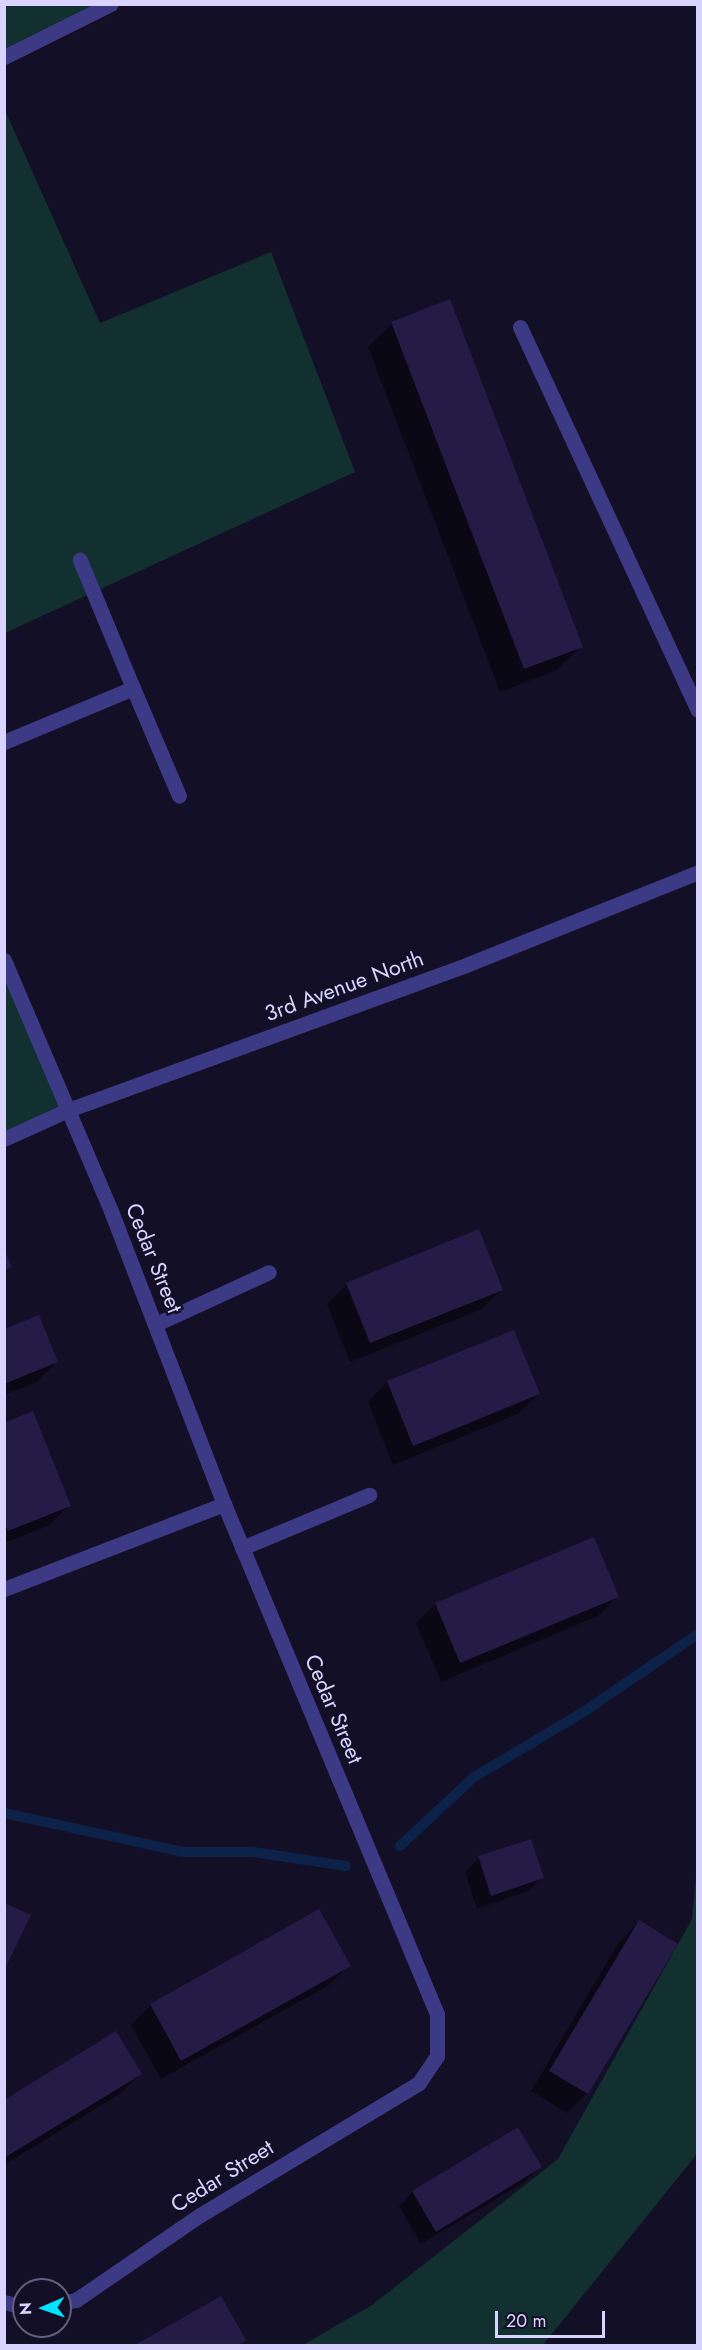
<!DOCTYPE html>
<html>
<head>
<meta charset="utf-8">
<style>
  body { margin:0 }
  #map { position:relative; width:702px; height:2350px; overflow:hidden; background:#130f26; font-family:Jost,sans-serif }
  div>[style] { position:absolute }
  .green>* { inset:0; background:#12302f }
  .shadow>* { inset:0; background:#0007 }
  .stream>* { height:10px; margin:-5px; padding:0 5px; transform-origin:5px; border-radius:5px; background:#0c2248 }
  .building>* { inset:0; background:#241b47 }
  .service>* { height:15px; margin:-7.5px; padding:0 7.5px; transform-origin:7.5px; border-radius:7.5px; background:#3d3a85 }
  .minor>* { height:15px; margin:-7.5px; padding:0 7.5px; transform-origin:7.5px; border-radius:7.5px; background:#3d3a85 }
  .tertiary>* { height:15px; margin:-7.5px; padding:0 7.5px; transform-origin:7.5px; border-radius:7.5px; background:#3d3a85 }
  span { translate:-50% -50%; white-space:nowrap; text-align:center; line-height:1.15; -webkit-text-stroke:5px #130f26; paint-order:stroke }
  .street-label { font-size:22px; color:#d9d4ff }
  .frame { position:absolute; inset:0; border:6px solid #d9d4ff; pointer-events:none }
  .north { position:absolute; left:12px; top:2278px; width:60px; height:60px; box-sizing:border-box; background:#130f26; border:2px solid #625e7d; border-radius:50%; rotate:268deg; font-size:16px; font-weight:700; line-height:24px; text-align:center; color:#d9d4ff }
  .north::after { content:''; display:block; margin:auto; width:21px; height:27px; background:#00e5ff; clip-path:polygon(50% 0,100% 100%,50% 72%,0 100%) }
  .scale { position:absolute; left:495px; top:2311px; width:110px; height:27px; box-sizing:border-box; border:3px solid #d9d4ff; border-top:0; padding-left:8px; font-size:18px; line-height:21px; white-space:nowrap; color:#d9d4ff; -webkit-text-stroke:4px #130f26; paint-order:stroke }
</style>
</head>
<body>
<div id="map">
  <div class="green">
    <div style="clip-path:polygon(5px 5px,111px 5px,5px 57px)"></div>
    <div style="clip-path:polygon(4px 108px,100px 323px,271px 252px,355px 472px,5px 633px)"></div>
    <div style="clip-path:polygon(4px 960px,68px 1110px,4px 1139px)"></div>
    <div style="clip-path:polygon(697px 1867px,697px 2154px,543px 2345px,303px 2345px,372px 2305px,558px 2159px,692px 1919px)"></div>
  </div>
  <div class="shadow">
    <div style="clip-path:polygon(392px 324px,581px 646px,557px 670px,500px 692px,368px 347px)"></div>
    <div style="clip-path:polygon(347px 1285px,501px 1290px,482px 1309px,350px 1362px,327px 1304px)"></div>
    <div style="clip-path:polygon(4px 1330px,56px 1362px,37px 1382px,4px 1395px)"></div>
    <div style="clip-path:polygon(513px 1332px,538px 1394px,518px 1414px,393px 1465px,368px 1402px,387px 1382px)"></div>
    <div style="clip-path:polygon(4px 1424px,69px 1505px,50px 1525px,4px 1543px)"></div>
    <div style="clip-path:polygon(618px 1596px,598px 1616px,441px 1682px,416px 1623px,436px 1604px)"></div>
    <div style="clip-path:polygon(479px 1858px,542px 1877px,528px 1891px,477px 1909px,465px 1872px)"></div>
    <div style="clip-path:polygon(318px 1911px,349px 1965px,329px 1985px,161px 2079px,131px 2025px,151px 2005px)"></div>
    <div style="clip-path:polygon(639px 1922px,587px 2093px,567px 2113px,531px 2091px,619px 1942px)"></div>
    <div style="clip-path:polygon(140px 2074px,121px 2093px,4px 2165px,4px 2102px)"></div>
    <div style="clip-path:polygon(517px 2129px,540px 2167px,526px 2181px,421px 2244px,399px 2206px,413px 2192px)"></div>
  </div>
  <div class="stream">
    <div style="left:4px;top:1813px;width:183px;rotate:12.3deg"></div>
    <div style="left:183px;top:1852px;width:70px"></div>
    <div style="left:253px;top:1852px;width:94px;rotate:8.6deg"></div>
    <div style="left:400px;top:1846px;width:101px;rotate:-43deg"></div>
    <div style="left:474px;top:1777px;width:126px;rotate:-30.7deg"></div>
    <div style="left:582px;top:1713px;width:140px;rotate:-34.3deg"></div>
  </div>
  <div class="building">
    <div style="clip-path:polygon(450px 299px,583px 647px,524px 669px,391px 322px)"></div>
    <div style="clip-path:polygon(479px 1229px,503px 1290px,370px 1343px,346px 1283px)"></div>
    <div style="clip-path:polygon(4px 1249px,12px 1267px,4px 1270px)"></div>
    <div style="clip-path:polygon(39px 1315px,58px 1362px,4px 1384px,4px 1329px)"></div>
    <div style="clip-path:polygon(514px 1330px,540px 1394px,413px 1446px,387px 1381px)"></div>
    <div style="clip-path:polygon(33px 1411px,71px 1506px,8px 1531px,4px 1522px,4px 1423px)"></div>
    <div style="clip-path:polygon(594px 1537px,619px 1597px,460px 1663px,435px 1603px)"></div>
    <div style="clip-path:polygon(531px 1839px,544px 1878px,491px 1896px,478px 1856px)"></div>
    <div style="clip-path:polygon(4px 1903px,31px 1915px,4px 1971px)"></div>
    <div style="clip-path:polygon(319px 1909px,351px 1966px,181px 2061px,150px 2004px)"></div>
    <div style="clip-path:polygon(639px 1920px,678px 1944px,588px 2094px,549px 2071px)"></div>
    <div style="clip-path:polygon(116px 2031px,142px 2074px,4px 2158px,4px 2100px)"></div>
    <div style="clip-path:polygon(518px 2127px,542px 2167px,436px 2232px,412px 2191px)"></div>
    <div style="clip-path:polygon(221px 2296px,246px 2340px,236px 2346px,133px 2346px)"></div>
  </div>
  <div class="service">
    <div style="left:520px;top:327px;width:422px;rotate:65.1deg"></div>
    <div style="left:133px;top:688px;width:117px;rotate:66.9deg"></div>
    <div style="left:4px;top:742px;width:140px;rotate:-22.7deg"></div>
    <div style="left:133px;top:688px;width:139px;rotate:-112.5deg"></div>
    <div style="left:156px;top:1324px;width:124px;rotate:-24.7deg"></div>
    <div style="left:242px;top:1548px;width:138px;rotate:-22.7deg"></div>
    <div style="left:4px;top:1589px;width:236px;rotate:-21.1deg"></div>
  </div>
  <div class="minor">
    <div style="left:4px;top:57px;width:119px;rotate:-26.4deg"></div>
    <div style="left:4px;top:960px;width:273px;rotate:66.9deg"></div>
    <div style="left:111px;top:1211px;width:314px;rotate:68.9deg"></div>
    <div style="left:224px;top:1504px;width:553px;rotate:67.33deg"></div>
    <div style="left:437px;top:2014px;width:42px;rotate:90deg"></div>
    <div style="left:437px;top:2056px;width:32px;rotate:124deg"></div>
    <div style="left:419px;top:2083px;width:256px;rotate:148.9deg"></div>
    <div style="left:200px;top:2215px;width:150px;rotate:145.6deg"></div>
    <div style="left:76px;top:2300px;width:16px;rotate:169deg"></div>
    <div style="left:4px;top:2302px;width:21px;rotate:14deg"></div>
  </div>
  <div class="tertiary">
    <div style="left:4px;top:1139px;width:70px;rotate:-24.4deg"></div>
    <div style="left:68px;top:1110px;width:424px;rotate:-20deg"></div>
    <div style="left:466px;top:965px;width:250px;rotate:-21.8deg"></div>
  </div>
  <div class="street-label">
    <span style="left:344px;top:986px;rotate:-20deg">3rd Avenue North</span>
    <span style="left:154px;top:1258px;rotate:68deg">Cedar Street</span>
    <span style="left:334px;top:1709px;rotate:67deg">Cedar Street</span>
    <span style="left:222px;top:2176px;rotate:-32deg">Cedar Street</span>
  </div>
  <div class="frame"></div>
  <div class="north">N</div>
  <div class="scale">20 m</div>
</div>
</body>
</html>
